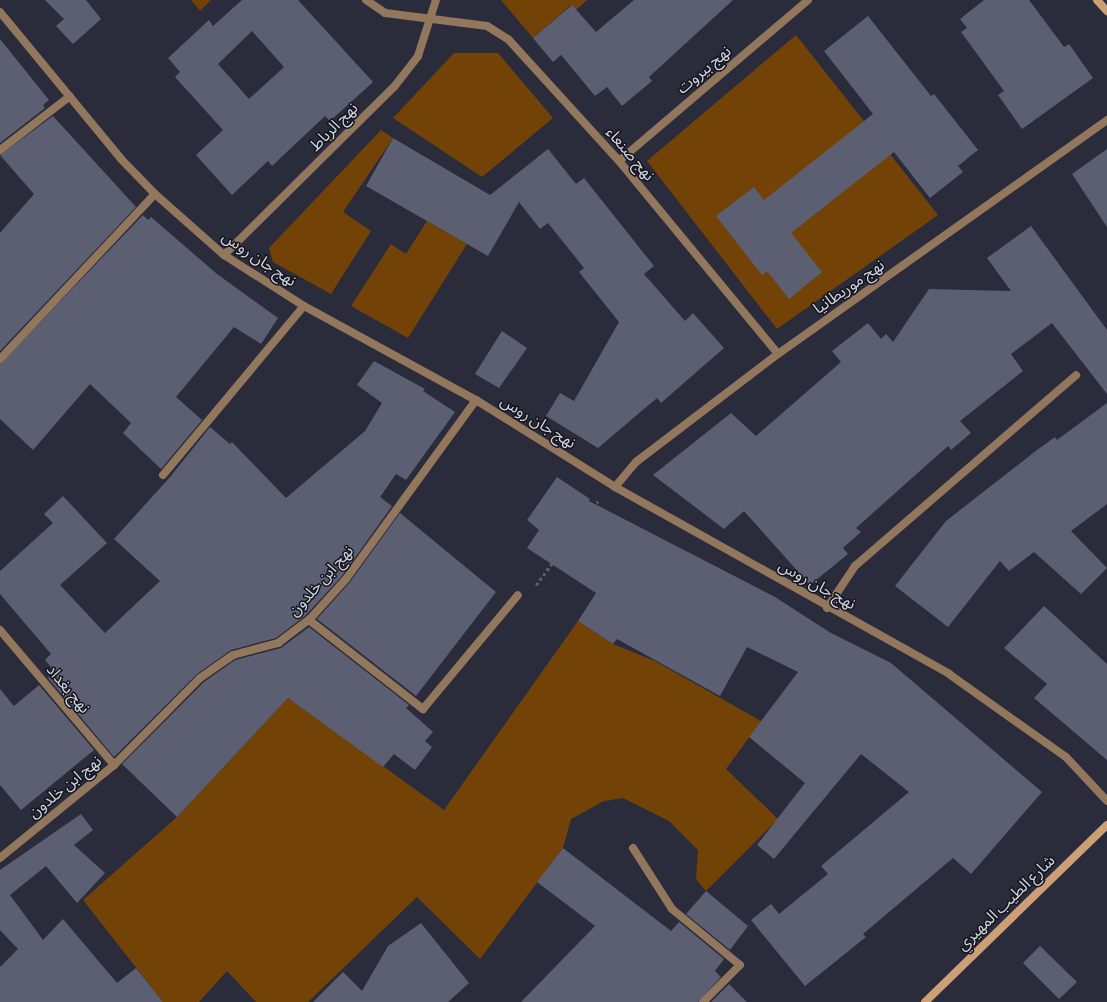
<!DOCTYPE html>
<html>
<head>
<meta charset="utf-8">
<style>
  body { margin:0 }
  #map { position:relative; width:1107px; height:1002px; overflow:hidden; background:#2a2c3c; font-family:"Alegreya Sans","Noto Sans Arabic",sans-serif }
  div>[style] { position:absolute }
  .green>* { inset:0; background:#724207 }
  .building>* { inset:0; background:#5c5f71 }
  .path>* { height:2.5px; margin-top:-1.25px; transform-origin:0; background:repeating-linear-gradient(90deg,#5e606e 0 3px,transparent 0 6px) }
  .lane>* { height:8px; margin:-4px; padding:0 4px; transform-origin:4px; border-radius:4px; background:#93775d }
  .street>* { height:8px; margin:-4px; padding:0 4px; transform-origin:4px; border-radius:4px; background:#93775d }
  .secondary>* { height:8px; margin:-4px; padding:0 4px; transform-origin:4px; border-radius:4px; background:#cc9f76 }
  span { translate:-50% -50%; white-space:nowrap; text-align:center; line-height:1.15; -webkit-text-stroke:3px #14151d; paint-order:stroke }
  .street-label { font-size:16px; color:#d3d5e0 }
</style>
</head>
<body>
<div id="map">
  <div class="green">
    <div style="clip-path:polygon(191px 0,211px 0,200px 11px)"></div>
    <div style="clip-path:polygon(501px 0,587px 0,576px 10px,571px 5px,533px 38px)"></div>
    <div style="clip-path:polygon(796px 35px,938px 215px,777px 329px,647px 161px)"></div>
    <div style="clip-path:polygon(454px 53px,498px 53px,553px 118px,482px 177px,393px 118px)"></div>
    <div style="clip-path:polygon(381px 130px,393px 138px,343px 212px,371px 231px,331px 294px,273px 262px,269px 248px)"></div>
    <div style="clip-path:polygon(427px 221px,467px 244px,408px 338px,351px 306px,391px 244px,406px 254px)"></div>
    <div style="clip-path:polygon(578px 621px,613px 644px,655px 661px,761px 721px,726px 769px,778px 819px,706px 891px,696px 879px,698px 850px,669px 821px,623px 798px,604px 801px,571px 819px,563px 848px,480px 959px,417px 897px,308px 1002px,256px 1002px,227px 971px,199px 1002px,163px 1002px,83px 900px,177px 817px,288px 698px,444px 810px)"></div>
  </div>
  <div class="building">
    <div style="clip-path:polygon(45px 0,86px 0,101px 19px,73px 44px,56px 26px,64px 19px)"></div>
    <div style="clip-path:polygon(evenodd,242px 0,298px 0,373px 82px,330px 121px,325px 116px,272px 166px,268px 161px,232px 195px,196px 155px,223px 130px,175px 77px,180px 72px,168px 58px,209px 20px,213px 26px,242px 0,252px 31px,284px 67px,249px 99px,218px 64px,252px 31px)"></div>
    <div style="clip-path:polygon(634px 0,733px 0,649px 77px,652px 81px,622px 106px,607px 87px,595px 96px,561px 55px,553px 62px,533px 38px,572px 5px,596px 32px)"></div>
    <div style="clip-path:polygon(984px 0,1029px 0,1064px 47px,1069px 44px,1093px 78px,1022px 129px,998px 95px,1004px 91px,961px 32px,967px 28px,960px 19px)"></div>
    <div style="clip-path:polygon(868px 16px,931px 96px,934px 94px,978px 150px,958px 166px,963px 172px,930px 198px,894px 152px,791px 233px,822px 272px,789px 299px,767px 271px,762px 275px,716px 216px,754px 187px,764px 200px,873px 114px,824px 51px)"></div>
    <div style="clip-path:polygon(0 39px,49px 100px,43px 105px,45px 108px,0 143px)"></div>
    <div style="clip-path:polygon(53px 116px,136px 207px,0 351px,0 233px,34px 194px,0 155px)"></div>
    <div style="clip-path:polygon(393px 138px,490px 195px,548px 149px,576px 184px,584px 178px,654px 266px,644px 274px,685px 321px,693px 313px,724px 348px,661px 403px,657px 398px,598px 448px,546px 416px,560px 393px,574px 401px,619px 322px,579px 272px,584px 268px,548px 223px,540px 229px,519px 202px,488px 256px,366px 186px)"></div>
    <div style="clip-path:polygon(1107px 149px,1107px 227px,1072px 174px)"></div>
    <div style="clip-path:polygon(143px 215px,148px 220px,151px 217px,217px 274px,278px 318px,261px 344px,234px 327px,176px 397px,202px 420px,161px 469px,123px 433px,131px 423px,90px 384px,33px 450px,0 419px,0 364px)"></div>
    <div style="clip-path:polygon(1031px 226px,1107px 330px,1107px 394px,1052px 323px,1011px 354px,1023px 371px,960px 421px,971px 433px,951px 450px,948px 446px,856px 528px,861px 532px,843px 548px,848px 554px,810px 585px,744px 511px,724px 529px,653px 475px,731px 413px,756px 436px,841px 362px,832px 351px,868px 323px,881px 339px,886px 334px,893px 342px,929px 289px,1011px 291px,987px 258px)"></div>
    <div style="clip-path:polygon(502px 331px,527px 348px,499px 388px,475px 374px)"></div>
    <div style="clip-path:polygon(374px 361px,425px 389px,423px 391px,455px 412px,406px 480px,396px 474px,380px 497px,392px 506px,342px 576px,305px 616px,276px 638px,231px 650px,197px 674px,114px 757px,48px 678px,55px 672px,45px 660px,51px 654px,0 594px,0 571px,53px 523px,44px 514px,63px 496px,107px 543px,60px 585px,105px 633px,160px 581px,114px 539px,170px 477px,210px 427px,230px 444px,232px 442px,286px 498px,365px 431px,382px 403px,357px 385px)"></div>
    <div style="clip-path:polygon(1107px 403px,1107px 504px,1071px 531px,1107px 568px,1081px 594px,1034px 552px,1009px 571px,1000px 561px,948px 627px,895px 586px,946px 521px,1037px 450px,1055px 437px,1057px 440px)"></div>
    <div style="clip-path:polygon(557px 477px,590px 499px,589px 501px,775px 597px,831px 633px,891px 663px,1042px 792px,971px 874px,953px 858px,863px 934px,866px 937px,805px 986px,751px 920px,771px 904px,779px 914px,828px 874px,821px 866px,909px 792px,861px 754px,774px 859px,757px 845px,805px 783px,749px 737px,798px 672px,747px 647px,720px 696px,617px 639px,613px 644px,578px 621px,596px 593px,527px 548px,539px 530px,527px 520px)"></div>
    <div style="clip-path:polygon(400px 513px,496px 592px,416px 696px,317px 619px,350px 582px)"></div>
    <div style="clip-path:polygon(1044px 606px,1107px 664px,1107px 760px,1034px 698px,1047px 684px,1004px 648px)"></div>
    <div style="clip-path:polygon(309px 627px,409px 705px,406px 708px,433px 732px,425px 741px,432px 747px,415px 770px,394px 754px,383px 767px,288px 698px,177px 817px,122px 764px,204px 682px,235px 660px,281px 648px)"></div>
    <div style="clip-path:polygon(39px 685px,94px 750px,21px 810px,0 785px,0 689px,14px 706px)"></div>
    <div style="clip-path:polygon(81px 814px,93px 830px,74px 845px,105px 873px,77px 903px,46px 866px,10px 895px,43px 940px,63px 919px,117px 983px,136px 968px,163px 1002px,0 1002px,0 967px,18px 949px,0 930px,0 870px)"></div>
    <div style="clip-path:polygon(563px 848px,671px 931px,679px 922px,724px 959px,715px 971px,721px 977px,698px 1002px,521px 1002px,595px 926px,537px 882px)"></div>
    <div style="clip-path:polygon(706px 891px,748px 926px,730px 950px,686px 914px)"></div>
    <div style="clip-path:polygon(421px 923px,469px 983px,448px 1002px,313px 1002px,343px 972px,362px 991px,388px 946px)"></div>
    <div style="clip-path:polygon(1040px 946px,1077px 982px,1059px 999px,1023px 963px)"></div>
    <div style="clip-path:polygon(729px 984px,747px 1002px,711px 1002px)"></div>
  </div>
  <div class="path">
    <div style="left:536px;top:585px;width:104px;rotate:-53.6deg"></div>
  </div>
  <div class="lane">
    <div style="left:0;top:150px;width:88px;rotate:-37.6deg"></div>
  </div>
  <div class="street">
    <div style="left:366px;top:0;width:23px;rotate:34deg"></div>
    <div style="left:385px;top:13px;width:103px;rotate:7.3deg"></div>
    <div style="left:487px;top:26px;width:25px;rotate:32deg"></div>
    <div style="left:508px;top:39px;width:165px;rotate:47.7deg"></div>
    <div style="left:619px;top:161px;width:250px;rotate:50.5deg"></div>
    <div style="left:0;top:12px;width:190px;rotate:50.5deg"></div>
    <div style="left:121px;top:159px;width:49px;rotate:45.8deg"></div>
    <div style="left:155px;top:194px;width:92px;rotate:41.5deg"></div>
    <div style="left:224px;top:255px;width:95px;rotate:32.5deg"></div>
    <div style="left:304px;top:306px;width:196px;rotate:28.7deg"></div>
    <div style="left:476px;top:400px;width:164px;rotate:32deg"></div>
    <div style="left:615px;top:487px;width:383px;rotate:29.2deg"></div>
    <div style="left:949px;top:674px;width:143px;rotate:35.4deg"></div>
    <div style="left:1066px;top:757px;width:60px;rotate:47deg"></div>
    <div style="left:619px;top:161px;width:248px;rotate:-40.4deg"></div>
    <div style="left:224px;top:255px;width:239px;rotate:-44.7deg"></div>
    <div style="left:394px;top:87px;width:39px;rotate:-52deg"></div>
    <div style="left:418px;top:56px;width:59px;rotate:-72.2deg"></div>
    <div style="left:0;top:359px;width:226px;rotate:-46.8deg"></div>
    <div style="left:163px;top:475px;width:220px;rotate:-50.2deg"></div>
    <div style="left:615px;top:487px;width:33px;rotate:-50deg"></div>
    <div style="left:636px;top:462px;width:178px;rotate:-37.3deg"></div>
    <div style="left:778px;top:354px;width:404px;rotate:-35.4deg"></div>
    <div style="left:827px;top:608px;width:50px;rotate:-56.3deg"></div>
    <div style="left:855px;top:566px;width:292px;rotate:-40.8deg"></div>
    <div style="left:309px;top:620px;width:145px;rotate:38deg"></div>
    <div style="left:423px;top:709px;width:148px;rotate:-50.2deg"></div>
    <div style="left:0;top:630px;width:177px;rotate:49.8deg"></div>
    <div style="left:633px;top:848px;width:72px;rotate:57.4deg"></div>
    <div style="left:672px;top:909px;width:88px;rotate:39.5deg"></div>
    <div style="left:740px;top:965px;width:52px;rotate:135deg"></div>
    <div style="left:0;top:858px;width:147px;rotate:-39.2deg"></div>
    <div style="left:114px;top:765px;width:122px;rotate:-45.3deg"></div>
    <div style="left:200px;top:678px;width:40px;rotate:-34.9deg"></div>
    <div style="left:233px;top:655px;width:47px;rotate:-14.9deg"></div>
    <div style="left:278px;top:643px;width:39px;rotate:-37deg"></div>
    <div style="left:309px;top:620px;width:55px;rotate:-47.9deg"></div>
    <div style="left:346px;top:579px;width:221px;rotate:-54deg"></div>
  </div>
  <div class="secondary">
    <div style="left:1097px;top:0;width:15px;rotate:48deg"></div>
    <div style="left:925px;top:1002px;width:254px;rotate:-44.2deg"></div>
  </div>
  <div class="street-label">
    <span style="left:704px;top:70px;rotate:-40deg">نهج بيروت</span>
    <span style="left:334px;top:127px;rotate:-45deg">نهج الرباط</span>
    <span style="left:630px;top:154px;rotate:49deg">نهج صنعاء</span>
    <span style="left:259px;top:259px;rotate:34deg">نهج جان روس</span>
    <span style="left:849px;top:287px;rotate:-35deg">نهج موريطانيا</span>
    <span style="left:538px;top:422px;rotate:32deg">نهج جان روس</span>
    <span style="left:321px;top:581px;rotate:-48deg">نهج ابن خلدون</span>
    <span style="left:817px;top:585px;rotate:29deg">نهج جان روس</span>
    <span style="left:68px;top:689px;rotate:50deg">نهج بغداد</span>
    <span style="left:65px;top:787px;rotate:-39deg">نهج ابن خلدون</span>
    <span style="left:1006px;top:903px;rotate:-44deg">شارع الطيب المهيري</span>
  </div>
</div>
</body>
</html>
